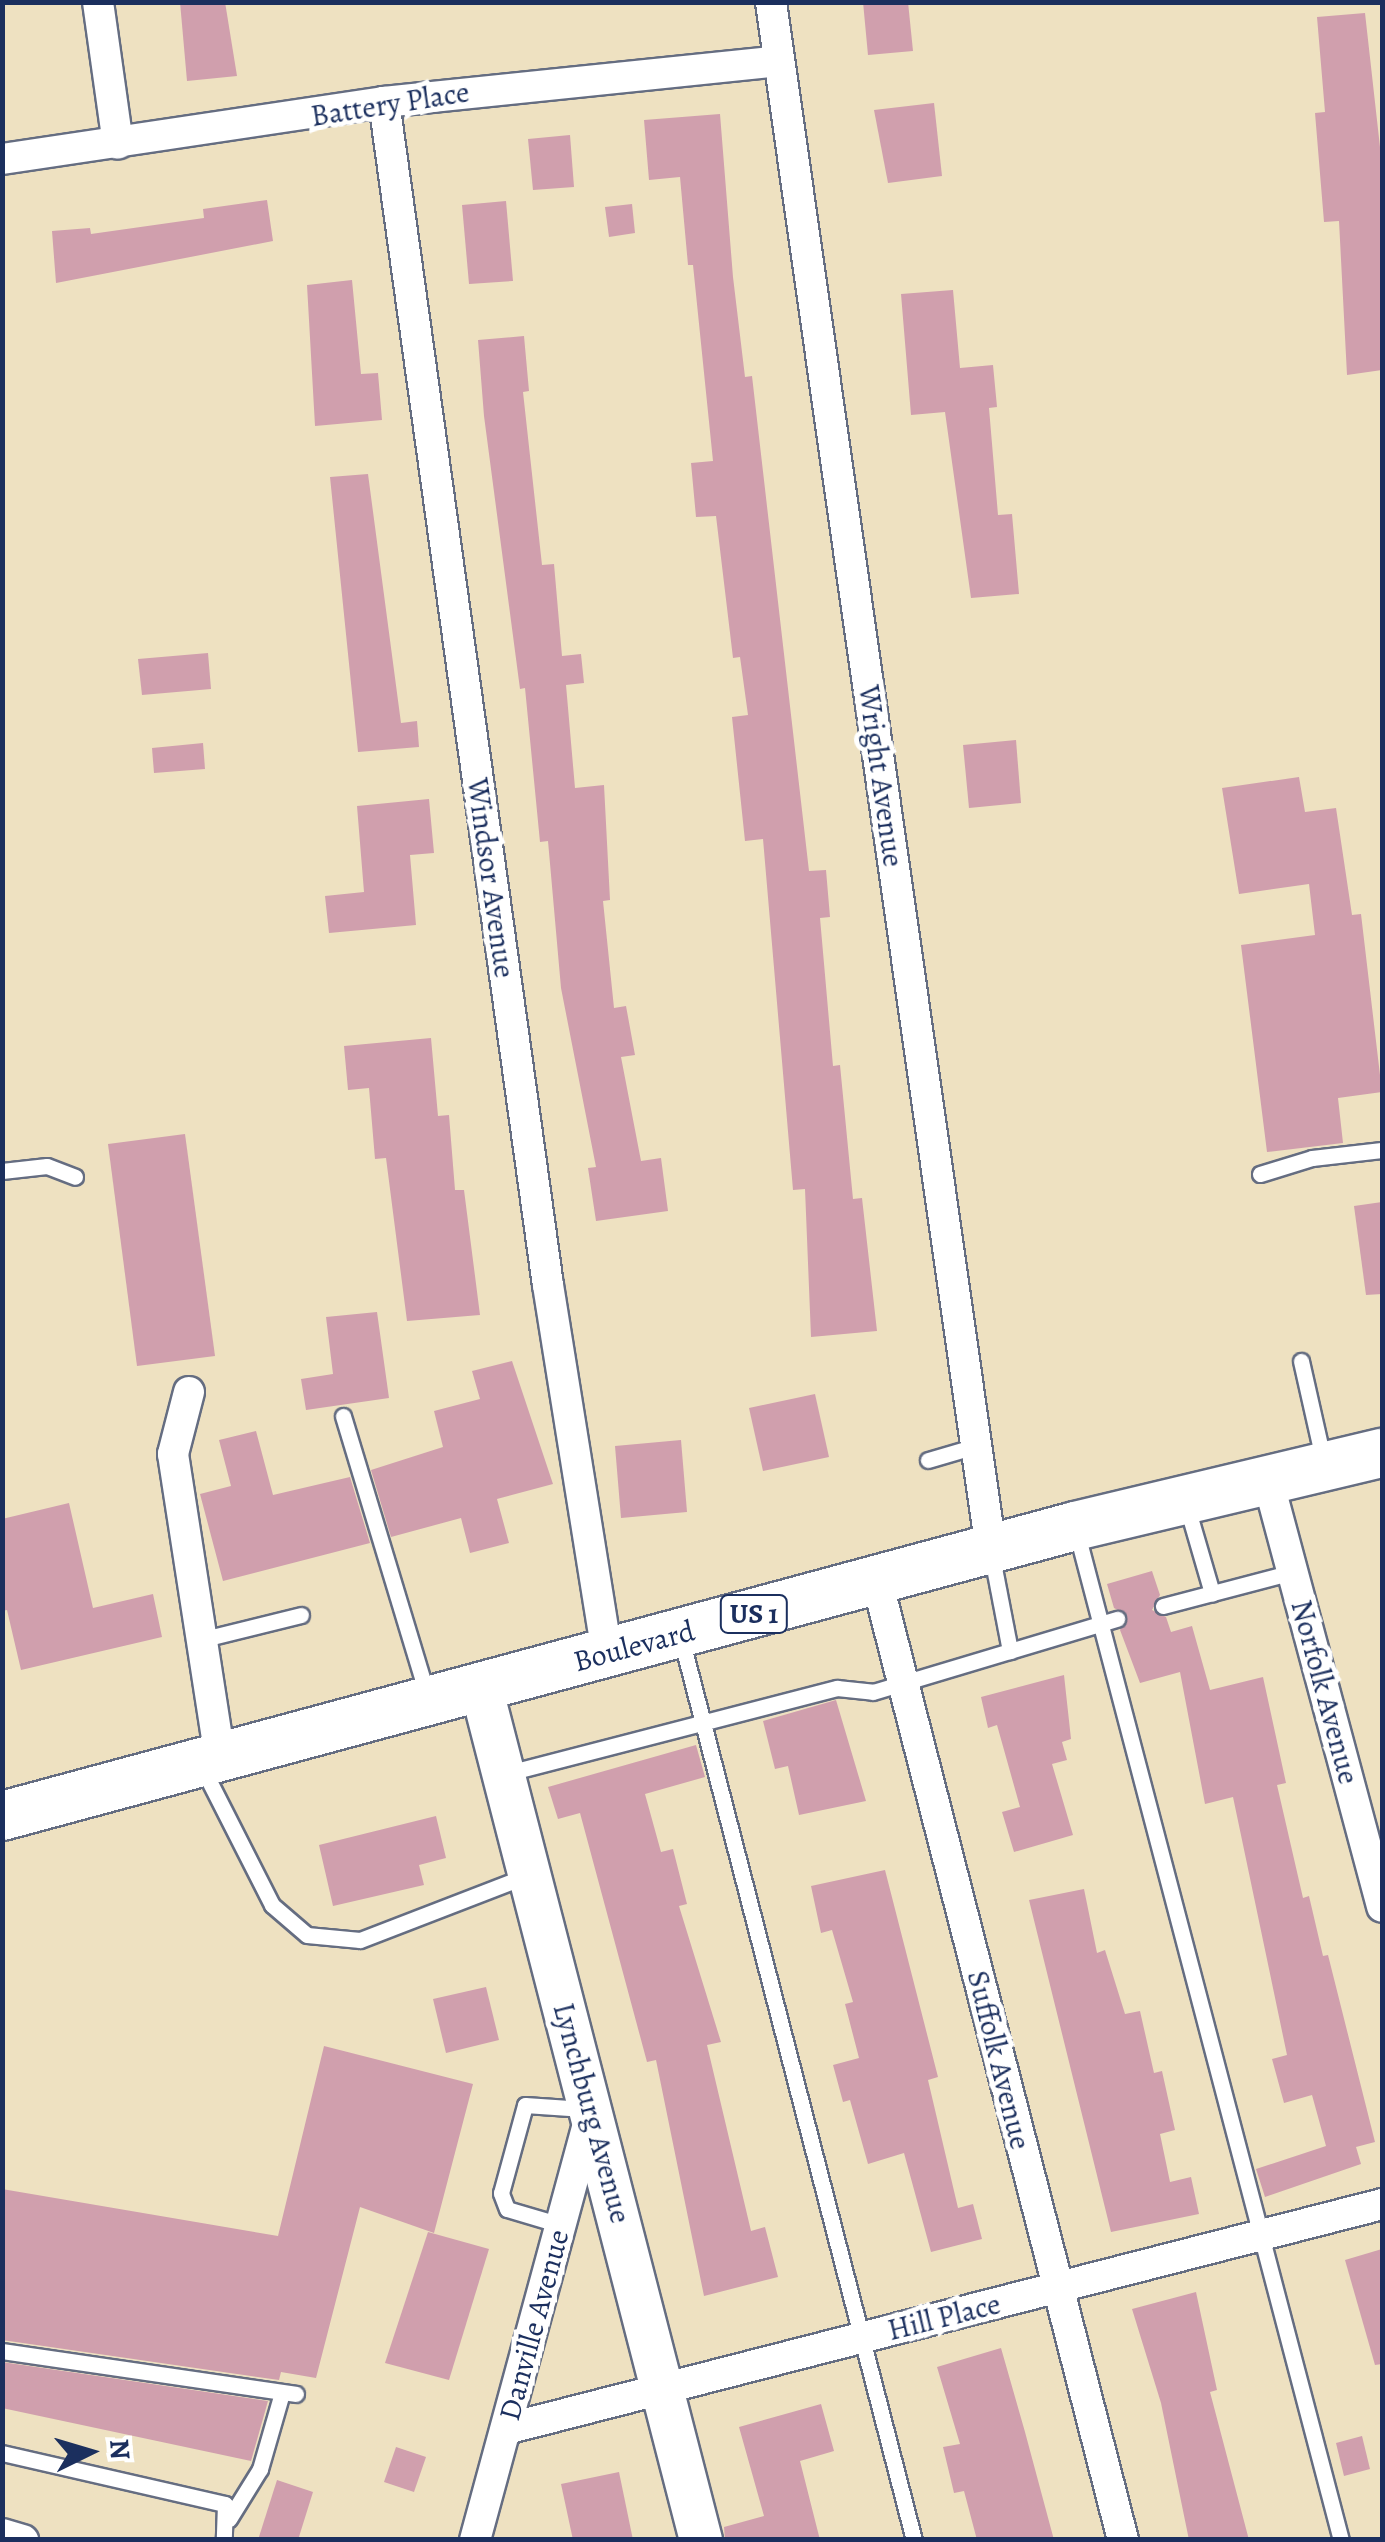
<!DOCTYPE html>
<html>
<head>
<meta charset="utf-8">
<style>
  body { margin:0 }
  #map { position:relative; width:1385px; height:2542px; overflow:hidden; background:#eee1c1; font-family:Alegreya,serif }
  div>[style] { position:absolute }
  .building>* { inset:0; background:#d09fad }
  .roads { filter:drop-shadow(2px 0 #656d81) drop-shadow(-2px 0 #656d81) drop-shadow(0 2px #656d81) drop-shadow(0 -2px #656d81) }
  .lane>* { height:15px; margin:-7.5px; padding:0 7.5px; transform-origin:7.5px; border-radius:7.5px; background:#fff }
  .street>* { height:30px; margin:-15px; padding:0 15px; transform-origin:15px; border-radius:15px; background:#fff }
  .secondary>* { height:42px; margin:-21px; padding:0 21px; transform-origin:21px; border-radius:21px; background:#fff }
  .primary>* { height:48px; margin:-24px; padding:0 24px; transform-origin:24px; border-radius:24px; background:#fff }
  span { translate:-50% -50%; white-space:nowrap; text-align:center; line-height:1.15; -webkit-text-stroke:10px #fff; paint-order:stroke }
  .shield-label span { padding:2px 8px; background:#fff; border:2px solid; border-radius:8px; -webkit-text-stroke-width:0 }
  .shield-label { font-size:28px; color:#1b2f5e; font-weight:700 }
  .street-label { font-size:30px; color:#1b2f5e }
  .frame { position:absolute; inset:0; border:5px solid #1b2f5e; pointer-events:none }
  .north { position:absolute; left:40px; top:2402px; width:100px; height:100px; -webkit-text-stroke:8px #fff; paint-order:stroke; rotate:85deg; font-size:28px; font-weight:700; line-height:40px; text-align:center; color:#1b2f5e }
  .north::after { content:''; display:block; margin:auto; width:35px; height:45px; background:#1b2f5e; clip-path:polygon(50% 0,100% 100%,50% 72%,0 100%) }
</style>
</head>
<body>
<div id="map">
  <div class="building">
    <div style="clip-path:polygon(180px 2px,225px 2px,237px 76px,187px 81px)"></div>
    <div style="clip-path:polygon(863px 2px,908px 2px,913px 51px,868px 55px)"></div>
    <div style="clip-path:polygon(1365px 13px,1380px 147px,1382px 370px,1347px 375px,1339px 221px,1324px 222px,1315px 113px,1325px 112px,1317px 17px)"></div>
    <div style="clip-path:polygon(934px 103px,942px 176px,888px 183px,874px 110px)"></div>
    <div style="clip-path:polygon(720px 114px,733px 277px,745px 377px,752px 376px,809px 871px,826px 870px,830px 917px,820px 918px,833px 1066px,840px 1065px,853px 1199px,862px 1198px,877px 1331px,811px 1337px,805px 1189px,793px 1190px,763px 839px,745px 841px,732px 717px,748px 715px,740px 657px,733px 658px,716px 516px,696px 517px,691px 463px,713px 461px,693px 265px,688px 265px,680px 177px,649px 180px,644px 120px)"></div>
    <div style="clip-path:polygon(570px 135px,574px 187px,533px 190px,528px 139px)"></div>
    <div style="clip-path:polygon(267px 200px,273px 241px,56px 283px,52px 231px,90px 228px,91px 234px,204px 218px,203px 209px)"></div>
    <div style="clip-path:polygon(506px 201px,513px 281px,469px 284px,462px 205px)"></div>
    <div style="clip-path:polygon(632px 204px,635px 233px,609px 237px,605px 207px)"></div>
    <div style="clip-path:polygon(352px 280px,361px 374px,378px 373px,382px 420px,315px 426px,307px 285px)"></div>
    <div style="clip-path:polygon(953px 290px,960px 368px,993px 365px,997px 407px,989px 408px,998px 515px,1012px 514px,1019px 594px,971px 598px,945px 412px,911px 415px,901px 294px)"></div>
    <div style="clip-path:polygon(524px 336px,529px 391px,523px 392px,542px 565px,554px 564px,562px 656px,581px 654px,584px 683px,566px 685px,575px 788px,604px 785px,610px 900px,603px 901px,614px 1008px,626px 1006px,635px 1055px,621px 1057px,641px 1161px,661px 1158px,668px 1211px,596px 1221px,588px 1168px,596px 1167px,561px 988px,548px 841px,540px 842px,525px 688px,520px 689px,484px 416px,478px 340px)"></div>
    <div style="clip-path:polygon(368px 474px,401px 723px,417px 721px,419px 747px,358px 752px,330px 477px)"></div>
    <div style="clip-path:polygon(208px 653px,211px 689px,142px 695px,138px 659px)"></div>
    <div style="clip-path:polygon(1016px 740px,1021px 803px,969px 808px,963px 745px)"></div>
    <div style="clip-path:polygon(203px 743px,205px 769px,154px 773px,152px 748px)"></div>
    <div style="clip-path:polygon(1299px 777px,1305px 812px,1336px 808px,1352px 915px,1361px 914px,1382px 1092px,1338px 1098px,1343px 1143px,1267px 1152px,1241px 945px,1315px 935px,1309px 884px,1239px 894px,1222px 788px)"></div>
    <div style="clip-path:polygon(429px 799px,434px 853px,410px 855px,416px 925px,329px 933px,325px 896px,364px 892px,357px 806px)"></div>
    <div style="clip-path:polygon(431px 1038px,438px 1116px,449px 1115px,455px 1190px,464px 1190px,480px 1315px,407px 1321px,386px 1158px,375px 1159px,369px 1088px,348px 1090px,344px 1046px)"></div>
    <div style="clip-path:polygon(185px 1134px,215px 1356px,137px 1366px,108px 1144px)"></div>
    <div style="clip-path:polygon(1382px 1202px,1382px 1294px,1366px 1295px,1354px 1206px)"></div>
    <div style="clip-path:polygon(377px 1312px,389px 1398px,306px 1410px,301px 1379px,333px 1374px,326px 1317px)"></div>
    <div style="clip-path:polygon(512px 1361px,553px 1484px,497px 1499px,509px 1543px,470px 1553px,461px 1518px,391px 1537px,371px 1470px,443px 1447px,434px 1411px,480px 1399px,472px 1371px)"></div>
    <div style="clip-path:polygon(815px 1394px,829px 1457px,763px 1471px,749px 1408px)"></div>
    <div style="clip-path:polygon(256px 1431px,273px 1495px,350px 1477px,370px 1543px,223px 1581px,200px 1494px,231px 1486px,219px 1440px)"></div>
    <div style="clip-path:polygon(681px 1440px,687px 1512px,621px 1518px,615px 1446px)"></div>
    <div style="clip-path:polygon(69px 1503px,93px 1608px,153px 1594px,162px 1637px,21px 1670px,7px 1610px,2px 1611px,2px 1519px)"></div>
    <div style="clip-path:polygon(1152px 1571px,1160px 1595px,1152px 1610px,1166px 1617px,1171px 1632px,1192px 1626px,1210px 1690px,1263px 1677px,1286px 1783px,1277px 1785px,1303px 1898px,1309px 1896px,1323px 1956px,1328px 1955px,1375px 2142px,1356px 2147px,1361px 2164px,1265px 2197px,1256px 2169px,1326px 2146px,1312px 2095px,1284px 2103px,1272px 2059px,1287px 2055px,1233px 1797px,1205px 1804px,1180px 1672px,1140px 1683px,1120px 1630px,1127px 1615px,1114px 1608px,1107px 1584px)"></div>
    <div style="clip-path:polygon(1064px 1675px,1071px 1739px,1062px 1742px,1067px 1760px,1052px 1764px,1073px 1835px,1014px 1852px,1002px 1812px,1020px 1807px,997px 1725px,988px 1728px,981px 1697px)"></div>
    <div style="clip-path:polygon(836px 1700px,866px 1801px,799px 1815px,788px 1766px,775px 1769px,763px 1721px)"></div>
    <div style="clip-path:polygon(696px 1745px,705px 1777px,645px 1794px,661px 1852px,673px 1849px,687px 1904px,679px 1906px,721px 2042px,707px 2045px,751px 2231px,765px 2227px,778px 2277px,704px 2296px,656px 2060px,647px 2062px,580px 1813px,558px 1819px,548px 1787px)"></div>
    <div style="clip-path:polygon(436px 1816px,446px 1858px,419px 1865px,424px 1885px,333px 1906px,319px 1845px)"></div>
    <div style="clip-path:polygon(885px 1870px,938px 2077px,928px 2080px,958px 2208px,973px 2204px,982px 2239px,931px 2252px,904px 2153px,868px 2164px,850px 2100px,843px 2102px,833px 2065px,859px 2058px,845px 2004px,853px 2002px,832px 1930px,821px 1933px,811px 1886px)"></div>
    <div style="clip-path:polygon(1084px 1889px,1097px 1953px,1105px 1950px,1125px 2014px,1140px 2011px,1154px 2073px,1162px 2071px,1175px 2130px,1160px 2134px,1170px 2182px,1191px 2177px,1199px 2214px,1111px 2232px,1029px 1900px)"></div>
    <div style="clip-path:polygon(486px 1987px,499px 2040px,446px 2053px,433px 1999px)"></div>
    <div style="clip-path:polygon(324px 2046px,473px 2084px,434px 2233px,360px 2207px,316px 2378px,281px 2372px,279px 2380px,2px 2340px,2px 2189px,278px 2236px)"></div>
    <div style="clip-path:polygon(428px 2232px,489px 2249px,449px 2380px,385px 2363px)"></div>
    <div style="clip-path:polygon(1382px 2249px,1382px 2364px,1375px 2365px,1345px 2260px)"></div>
    <div style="clip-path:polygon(1196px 2292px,1217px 2390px,1210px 2392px,1249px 2540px,1189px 2540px,1161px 2403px,1132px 2309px)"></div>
    <div style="clip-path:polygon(1001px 2348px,1025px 2432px,1054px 2540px,977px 2540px,964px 2491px,954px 2493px,943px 2447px,960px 2444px,937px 2367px)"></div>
    <div style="clip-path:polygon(2px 2362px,268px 2401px,251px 2461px,2px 2408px)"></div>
    <div style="clip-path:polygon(821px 2404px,834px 2451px,800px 2461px,820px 2540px,725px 2540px,724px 2527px,764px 2516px,739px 2427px)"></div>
    <div style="clip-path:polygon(1362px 2436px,1370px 2469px,1344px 2476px,1336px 2443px)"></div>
    <div style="clip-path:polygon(396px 2447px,426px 2457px,414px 2492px,384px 2482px)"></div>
    <div style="clip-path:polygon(619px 2472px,633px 2540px,573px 2540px,561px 2484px)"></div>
    <div style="clip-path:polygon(277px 2480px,313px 2492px,298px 2540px,258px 2540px)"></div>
  </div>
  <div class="roads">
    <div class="lane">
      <div style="left:2px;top:1171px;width:45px;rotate:-6.3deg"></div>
      <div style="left:47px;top:1166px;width:30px;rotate:21deg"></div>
      <div style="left:1260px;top:1174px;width:54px;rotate:-17.1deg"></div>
      <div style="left:1312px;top:1158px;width:70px;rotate:-6.5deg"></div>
      <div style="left:1301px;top:1361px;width:100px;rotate:77.3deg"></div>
      <div style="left:343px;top:1416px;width:294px;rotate:73.2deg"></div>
      <div style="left:928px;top:1460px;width:50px;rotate:-16.3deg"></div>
      <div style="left:1187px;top:1507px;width:90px;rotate:73.8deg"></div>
      <div style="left:1076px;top:1530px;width:1044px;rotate:75.3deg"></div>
      <div style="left:991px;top:1552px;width:101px;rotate:79.1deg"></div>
      <div style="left:1163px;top:1606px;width:134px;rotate:-14.7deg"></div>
      <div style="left:681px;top:1638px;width:932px;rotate:75.52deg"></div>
      <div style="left:200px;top:1640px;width:104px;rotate:-13.9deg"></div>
      <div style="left:202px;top:1767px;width:155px;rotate:63.1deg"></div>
      <div style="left:272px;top:1905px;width:46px;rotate:40.6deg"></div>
      <div style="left:307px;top:1935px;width:53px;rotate:5.4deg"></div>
      <div style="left:360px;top:1940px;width:178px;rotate:-21.1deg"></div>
      <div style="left:508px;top:1773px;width:340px;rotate:-14.5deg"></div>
      <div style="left:837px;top:1688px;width:36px;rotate:6deg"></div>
      <div style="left:873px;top:1692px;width:255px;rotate:-16.7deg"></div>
      <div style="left:561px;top:2225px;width:56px;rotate:-163.5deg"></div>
      <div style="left:507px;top:2209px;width:17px;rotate:-111deg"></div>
      <div style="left:501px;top:2193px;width:91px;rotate:-74.7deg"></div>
      <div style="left:525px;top:2105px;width:59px;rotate:3.9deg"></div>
      <div style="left:2px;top:2351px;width:297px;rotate:8.3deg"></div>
      <div style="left:2px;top:2453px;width:229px;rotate:12.9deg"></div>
      <div style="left:225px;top:2504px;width:36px;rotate:92deg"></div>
      <div style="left:229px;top:2519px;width:59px;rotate:-58.2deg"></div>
      <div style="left:260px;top:2469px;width:79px;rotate:-73.9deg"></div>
    </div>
    <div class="street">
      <div style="left:98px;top:2px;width:143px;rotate:82deg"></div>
      <div style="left:771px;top:2px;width:1564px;rotate:81.91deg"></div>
      <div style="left:384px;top:102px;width:1194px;rotate:82.11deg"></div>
      <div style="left:548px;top:1285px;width:373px;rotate:80.9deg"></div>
      <div style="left:2px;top:159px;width:386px;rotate:-8.5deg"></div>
      <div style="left:384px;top:102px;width:397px;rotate:-5.9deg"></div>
      <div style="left:189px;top:1392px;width:64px;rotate:104.5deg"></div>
      <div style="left:173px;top:1454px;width:307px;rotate:81.2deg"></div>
      <div style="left:1267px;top:1477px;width:445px;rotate:75deg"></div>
      <div style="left:877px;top:1581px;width:990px;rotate:75.61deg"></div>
      <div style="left:506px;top:2429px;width:904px;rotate:-14.4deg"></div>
      <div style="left:2px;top:2534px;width:22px;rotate:16deg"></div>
      <div style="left:475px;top:2540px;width:437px;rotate:-74.8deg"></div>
    </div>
    <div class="secondary">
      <div style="left:481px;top:1687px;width:881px;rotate:75.54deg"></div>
    </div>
    <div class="primary">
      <div style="left:2px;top:1816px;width:1111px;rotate:-15.12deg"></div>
      <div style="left:1075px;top:1526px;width:316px;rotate:-13.4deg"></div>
    </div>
  </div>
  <div class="shield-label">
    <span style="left:754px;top:1614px">US 1</span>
  </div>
  <div class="street-label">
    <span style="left:390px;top:104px;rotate:-9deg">Battery Place</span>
    <span style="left:881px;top:776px;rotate:82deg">Wright Avenue</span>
    <span style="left:491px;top:878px;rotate:82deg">Windsor Avenue</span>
    <span style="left:634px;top:1646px;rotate:-15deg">Boulevard</span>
    <span style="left:1325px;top:1692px;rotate:75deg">Norfolk Avenue</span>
    <span style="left:999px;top:2060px;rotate:76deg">Suffolk Avenue</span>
    <span style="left:592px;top:2113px;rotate:75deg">Lynchburg Avenue</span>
    <span style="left:944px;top:2317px;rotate:-14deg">Hill Place</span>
    <span style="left:534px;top:2325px;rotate:-75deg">Danville Avenue</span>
  </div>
  <div class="frame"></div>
  <div class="north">N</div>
</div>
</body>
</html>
